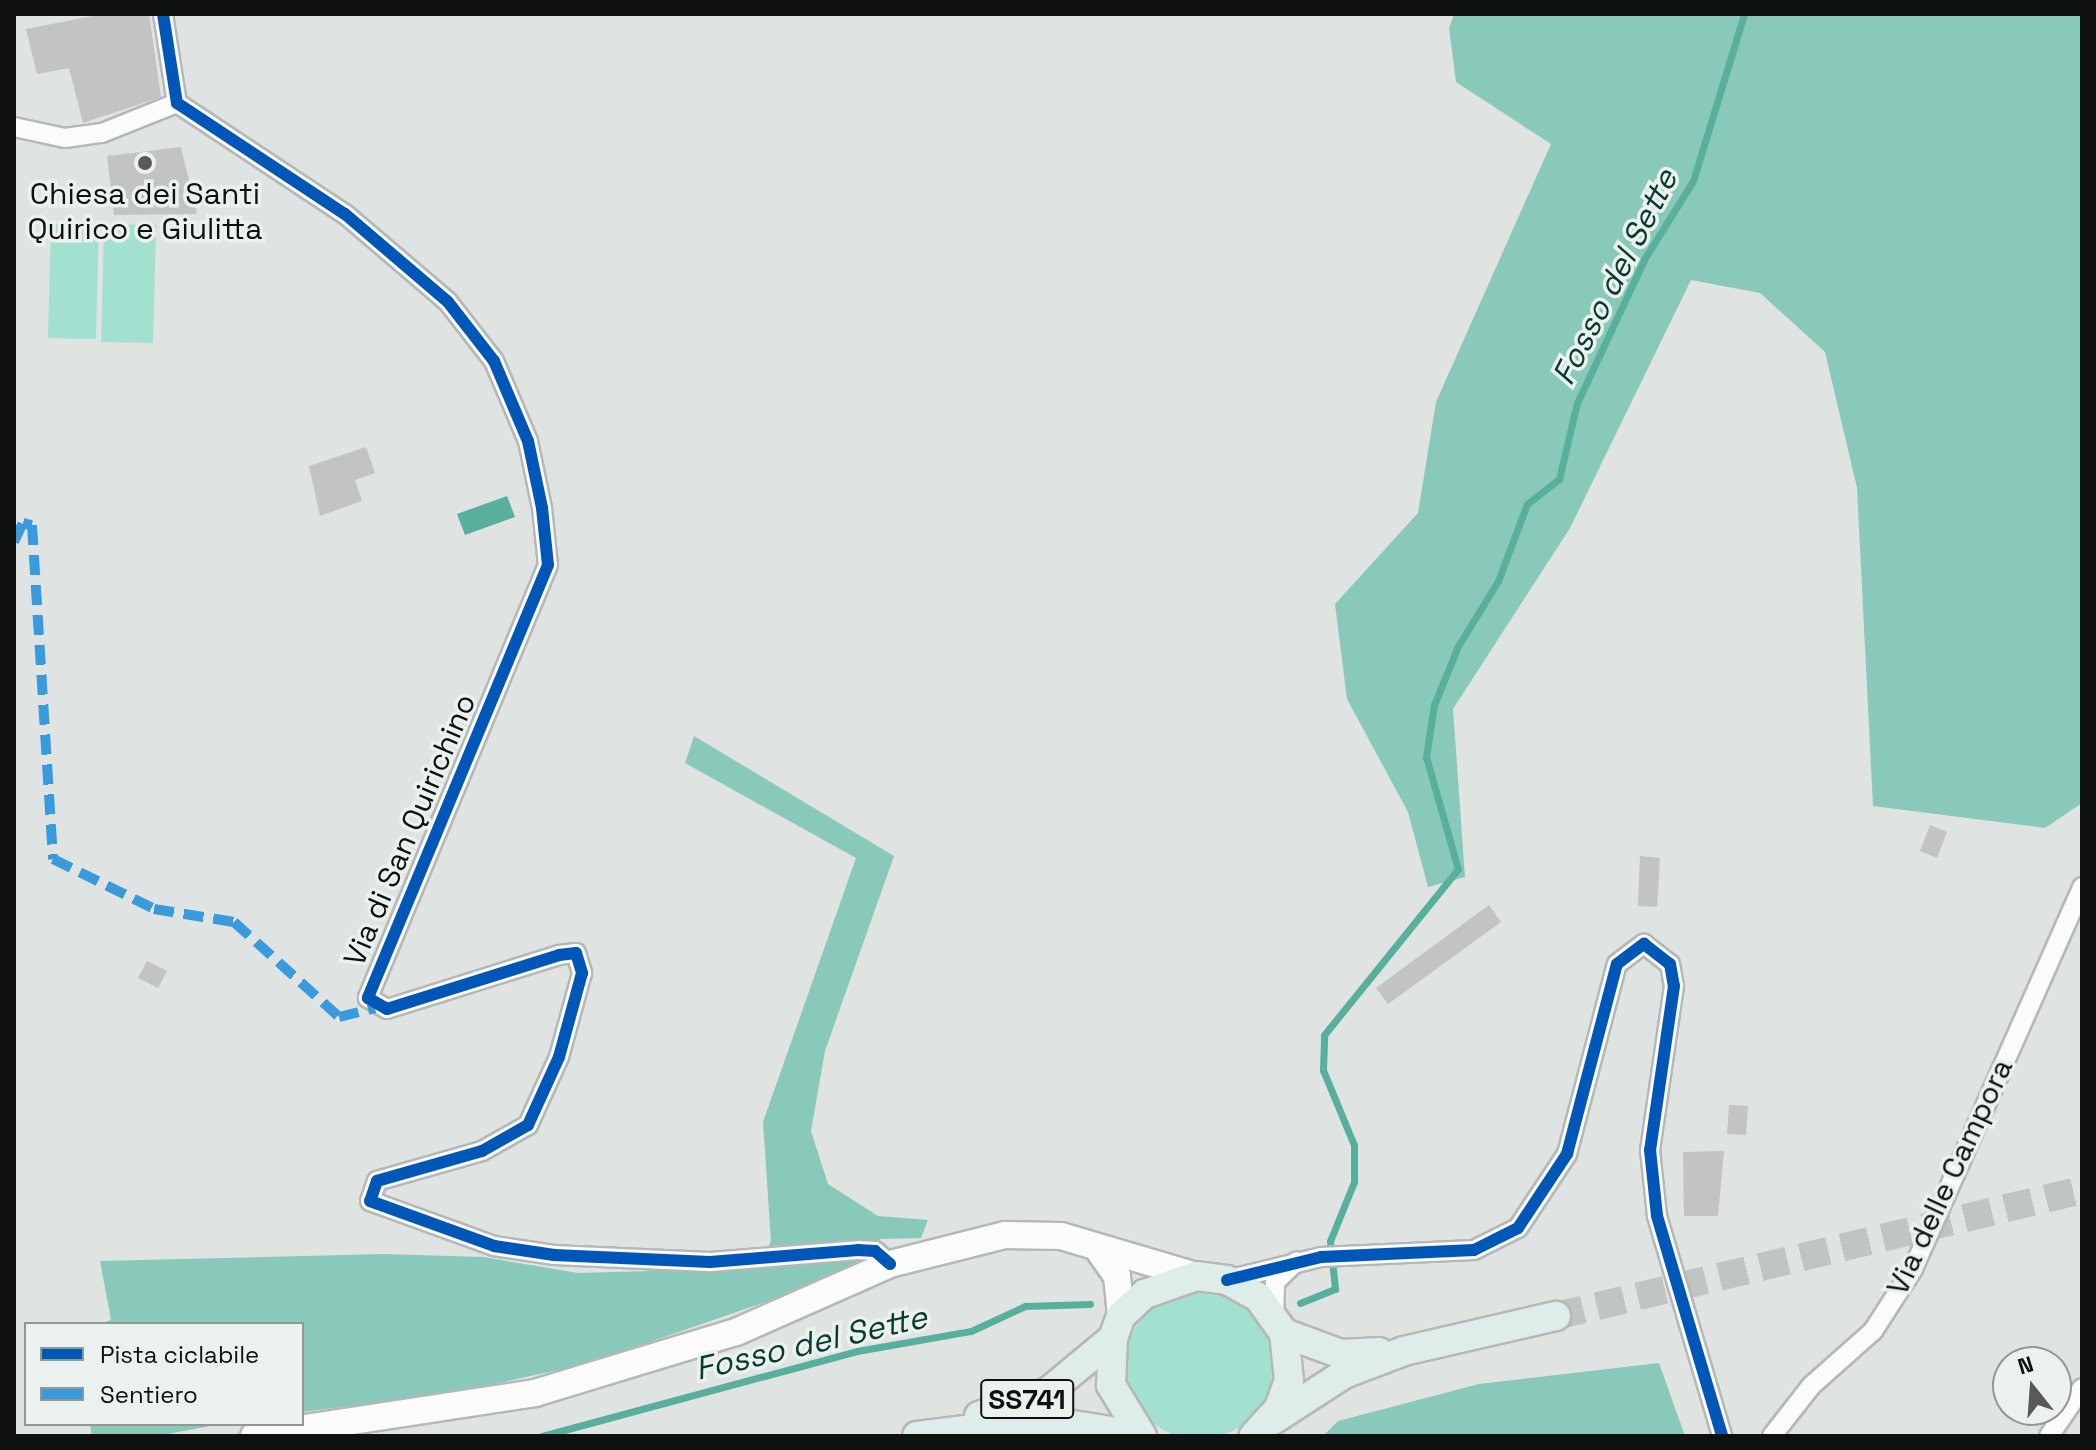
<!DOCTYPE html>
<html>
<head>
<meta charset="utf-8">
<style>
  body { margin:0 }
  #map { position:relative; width:2096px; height:1450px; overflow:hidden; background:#dfe3e1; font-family:"Space Grotesk",sans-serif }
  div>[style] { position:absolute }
  .green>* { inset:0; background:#a2e0cf }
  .round { border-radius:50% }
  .forest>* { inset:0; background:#89c9b9 }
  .water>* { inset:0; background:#57af9c }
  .stream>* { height:7px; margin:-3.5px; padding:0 3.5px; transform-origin:3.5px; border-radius:3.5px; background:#57af9c }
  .building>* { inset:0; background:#c2c3c3 }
  .primary-tunnel>* { height:28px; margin-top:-14px; transform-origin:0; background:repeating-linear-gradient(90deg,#c0c4c2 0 28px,transparent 0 42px) }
  .roads { filter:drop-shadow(2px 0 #b5b8b7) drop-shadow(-2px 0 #b5b8b7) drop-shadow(0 2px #b5b8b7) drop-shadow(0 -2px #b5b8b7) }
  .street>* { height:18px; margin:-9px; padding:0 9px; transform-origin:9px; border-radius:9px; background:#fafbfa }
  .secondary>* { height:26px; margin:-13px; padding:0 13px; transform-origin:13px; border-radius:13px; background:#fafbfa }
  .primary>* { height:28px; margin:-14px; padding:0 14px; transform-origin:14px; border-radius:14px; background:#deecea }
  .quiet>* { height:10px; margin-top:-5px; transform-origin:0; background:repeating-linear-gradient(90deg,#3a9ade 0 20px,transparent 0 30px) }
  .cycleway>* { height:12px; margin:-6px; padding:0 6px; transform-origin:6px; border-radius:6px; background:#0057b8 }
  .dots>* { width:22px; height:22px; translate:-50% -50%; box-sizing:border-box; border:4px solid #ebf1ef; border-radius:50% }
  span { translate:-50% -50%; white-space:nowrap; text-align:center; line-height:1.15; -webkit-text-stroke:7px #ebf1ef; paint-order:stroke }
  .shield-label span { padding:2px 6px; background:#ebf1ef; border:2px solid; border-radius:6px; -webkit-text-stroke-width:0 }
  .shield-label { font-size:28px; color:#0f1110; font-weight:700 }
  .poi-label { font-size:30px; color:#0f1110 }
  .street-label { font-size:30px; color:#0f1110 }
  .water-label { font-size:32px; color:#073b30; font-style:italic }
  .frame { position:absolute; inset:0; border:16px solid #0f1110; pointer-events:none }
  .legend { position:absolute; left:24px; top:1322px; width:280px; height:104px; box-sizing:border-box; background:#ebf1ef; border:2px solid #939796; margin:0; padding:10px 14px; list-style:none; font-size:24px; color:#0f1110 }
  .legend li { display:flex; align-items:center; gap:16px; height:40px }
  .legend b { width:40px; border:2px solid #939796 }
  .north { position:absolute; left:1992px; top:1346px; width:80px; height:80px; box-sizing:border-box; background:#ebf1ef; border:2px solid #939796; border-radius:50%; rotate:343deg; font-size:22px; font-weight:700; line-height:32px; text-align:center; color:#0f1110 }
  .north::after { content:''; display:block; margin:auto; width:28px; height:36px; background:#585a59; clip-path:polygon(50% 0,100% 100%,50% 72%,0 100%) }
</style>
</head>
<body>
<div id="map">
  <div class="green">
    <div style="clip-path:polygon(51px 224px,99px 225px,96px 339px,48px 338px)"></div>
    <div style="clip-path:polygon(104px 224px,156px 225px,153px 343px,101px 342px)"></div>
    <div class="round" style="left:1125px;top:1291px;width:148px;height:148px"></div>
  </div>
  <div class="forest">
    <div style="clip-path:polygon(1454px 14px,2082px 14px,2082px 803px,2045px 828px,1873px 806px,1857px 488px,1825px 352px,1760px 293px,1691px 280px,1570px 528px,1453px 709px,1465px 877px,1428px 887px,1408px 812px,1347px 699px,1335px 604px,1418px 513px,1436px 402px,1551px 144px,1456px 82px,1449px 28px)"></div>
    <div style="clip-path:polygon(694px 736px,894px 856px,825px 1051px,811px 1131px,828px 1184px,878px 1216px,928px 1220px,921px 1238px,880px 1239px,841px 1276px,589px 1363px,450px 1394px,302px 1412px,302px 1324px,99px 1324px,111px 1320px,100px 1261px,384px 1254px,483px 1257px,578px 1273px,760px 1268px,771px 1241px,763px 1122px,856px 858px,685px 763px)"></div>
    <div style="clip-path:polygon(1659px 1363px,1685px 1436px,1323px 1436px,1338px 1421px,1479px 1384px)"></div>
    <div style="clip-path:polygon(90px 1424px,221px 1424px,157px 1436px,92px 1436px)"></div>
  </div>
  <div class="water">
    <div style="clip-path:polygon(507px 496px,515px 517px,465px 535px,457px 514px)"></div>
  </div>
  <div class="stream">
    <div style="left:1300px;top:1303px;width:38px;rotate:-22deg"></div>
    <div style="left:1335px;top:1289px;width:48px;rotate:-95.9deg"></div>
    <div style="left:1330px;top:1241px;width:64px;rotate:-67.9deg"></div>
    <div style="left:1354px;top:1182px;width:37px;rotate:-90deg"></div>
    <div style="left:1354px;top:1145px;width:81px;rotate:-112.5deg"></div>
    <div style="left:1323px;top:1070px;width:35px;rotate:-88deg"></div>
    <div style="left:1324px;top:1035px;width:213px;rotate:-51.1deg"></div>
    <div style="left:1458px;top:869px;width:116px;rotate:-105.9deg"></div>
    <div style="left:1426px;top:757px;width:53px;rotate:-81.3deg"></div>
    <div style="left:1434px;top:705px;width:64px;rotate:-67.9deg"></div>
    <div style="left:1458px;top:646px;width:76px;rotate:-58.4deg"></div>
    <div style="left:1498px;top:581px;width:82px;rotate:-69.4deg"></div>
    <div style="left:1527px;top:504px;width:41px;rotate:-38deg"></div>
    <div style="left:1559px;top:479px;width:78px;rotate:-76.7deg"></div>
    <div style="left:1577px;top:403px;width:160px;rotate:-64.9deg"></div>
    <div style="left:1645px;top:258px;width:91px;rotate:-58.1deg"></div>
    <div style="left:1693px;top:181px;width:175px;rotate:-73deg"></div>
    <div style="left:542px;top:1436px;width:326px;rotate:-15.1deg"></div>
    <div style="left:857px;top:1351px;width:116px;rotate:-10deg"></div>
    <div style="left:971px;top:1331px;width:60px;rotate:-24.8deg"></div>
    <div style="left:1025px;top:1306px;width:65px;rotate:-1.8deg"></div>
  </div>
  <div class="building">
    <div style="clip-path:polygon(103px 14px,149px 14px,161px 97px,83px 123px,69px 68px,37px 74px,26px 29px)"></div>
    <div style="clip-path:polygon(181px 147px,197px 214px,114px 215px,107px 156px)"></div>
    <div style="clip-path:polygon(366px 447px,375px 473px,355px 480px,362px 501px,320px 516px,309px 466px)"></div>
    <div style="clip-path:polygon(1930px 825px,1947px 832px,1937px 858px,1920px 851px)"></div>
    <div style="clip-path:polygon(1640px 856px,1660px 858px,1657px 907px,1638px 906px)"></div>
    <div style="clip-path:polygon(1489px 905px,1501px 922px,1388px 1004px,1376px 988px)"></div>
    <div style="clip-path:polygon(147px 961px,167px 971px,158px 988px,138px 978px)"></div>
    <div style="clip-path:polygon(1729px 1105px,1748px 1106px,1746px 1135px,1727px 1134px)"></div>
    <div style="clip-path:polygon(1724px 1151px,1718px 1216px,1684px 1216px,1683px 1152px)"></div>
  </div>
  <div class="primary-tunnel">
    <div style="left:1556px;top:1316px;width:541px;rotate:-13.47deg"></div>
  </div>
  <div class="roads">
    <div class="street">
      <div style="left:163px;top:14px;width:90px;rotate:81.1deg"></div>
      <div style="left:177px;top:103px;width:201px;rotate:33.5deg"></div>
      <div style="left:345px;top:214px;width:135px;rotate:40.5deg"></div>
      <div style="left:448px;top:302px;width:75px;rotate:52.1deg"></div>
      <div style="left:494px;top:361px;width:87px;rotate:67deg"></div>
      <div style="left:528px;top:441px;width:68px;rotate:78.2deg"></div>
      <div style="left:542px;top:508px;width:57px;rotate:84deg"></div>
      <div style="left:548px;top:565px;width:469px;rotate:112.6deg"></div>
      <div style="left:368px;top:998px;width:22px;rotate:30deg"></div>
      <div style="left:387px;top:1009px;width:180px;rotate:-17.4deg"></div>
      <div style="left:559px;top:955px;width:17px;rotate:-7deg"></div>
      <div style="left:576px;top:953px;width:21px;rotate:73deg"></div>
      <div style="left:582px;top:973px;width:87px;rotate:105.3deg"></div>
      <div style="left:559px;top:1057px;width:75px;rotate:114.5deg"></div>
      <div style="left:528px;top:1125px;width:53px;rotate:150.5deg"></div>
      <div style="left:482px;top:1151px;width:109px;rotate:164.1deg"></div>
      <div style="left:377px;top:1181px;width:21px;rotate:109deg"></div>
      <div style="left:370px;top:1201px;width:132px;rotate:19.9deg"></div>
      <div style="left:494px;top:1246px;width:61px;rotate:8.5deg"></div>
      <div style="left:554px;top:1255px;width:156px;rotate:2.6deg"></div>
      <div style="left:710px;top:1262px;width:148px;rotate:-4.6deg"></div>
      <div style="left:858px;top:1250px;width:17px;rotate:3deg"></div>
      <div style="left:875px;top:1251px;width:20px;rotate:41deg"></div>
      <div style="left:14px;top:127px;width:52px;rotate:12.2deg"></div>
      <div style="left:65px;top:138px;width:37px;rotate:-8deg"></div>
      <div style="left:102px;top:133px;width:81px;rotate:-21.8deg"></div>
      <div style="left:1227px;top:1280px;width:97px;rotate:-13.7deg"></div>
      <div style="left:1321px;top:1257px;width:153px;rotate:-2.6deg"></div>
      <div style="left:1474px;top:1250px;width:49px;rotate:-26.6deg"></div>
      <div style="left:1518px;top:1228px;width:89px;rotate:-56.5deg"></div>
      <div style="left:1567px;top:1154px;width:196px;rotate:-75.3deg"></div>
      <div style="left:1617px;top:964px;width:34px;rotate:-37deg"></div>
      <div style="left:1644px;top:944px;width:33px;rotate:38deg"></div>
      <div style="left:1670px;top:964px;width:22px;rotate:80deg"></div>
      <div style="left:1674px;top:986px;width:166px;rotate:98.3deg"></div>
      <div style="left:1650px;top:1150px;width:66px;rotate:83.9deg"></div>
      <div style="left:1657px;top:1216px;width:229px;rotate:73.5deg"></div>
      <div style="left:1274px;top:1316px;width:34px;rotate:-88deg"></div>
      <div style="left:1275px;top:1282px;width:30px;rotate:-44deg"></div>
      <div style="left:1772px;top:1436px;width:63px;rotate:-52deg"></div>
      <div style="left:1811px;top:1386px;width:83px;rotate:-41.6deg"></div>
      <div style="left:1873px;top:1331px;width:74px;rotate:-57.2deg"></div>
      <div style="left:1913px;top:1269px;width:418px;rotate:-66.1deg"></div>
      <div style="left:2049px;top:1436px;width:58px;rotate:-55.5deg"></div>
    </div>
    <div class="secondary">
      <div style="left:1098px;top:1249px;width:33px;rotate:55deg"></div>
      <div style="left:1117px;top:1276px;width:40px;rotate:84.3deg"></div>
      <div style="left:254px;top:1436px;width:284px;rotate:-8.7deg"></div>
      <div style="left:535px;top:1393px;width:210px;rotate:-16.9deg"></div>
      <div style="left:736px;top:1332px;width:168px;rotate:-23.8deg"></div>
      <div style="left:890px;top:1264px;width:119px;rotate:-14.2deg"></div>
      <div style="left:1005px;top:1235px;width:56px;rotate:1deg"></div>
      <div style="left:1061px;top:1236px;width:141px;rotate:16.5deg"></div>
    </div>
    <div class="primary">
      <div style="left:1284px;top:1333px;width:61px;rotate:20.2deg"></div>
      <div style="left:1341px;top:1354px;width:38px;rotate:-3deg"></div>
      <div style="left:979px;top:1416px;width:73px;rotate:-19.2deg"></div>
      <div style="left:1048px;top:1392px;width:85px;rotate:-39.7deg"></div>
      <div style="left:1273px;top:1420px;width:85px;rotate:-32.9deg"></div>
      <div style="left:1344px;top:1374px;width:64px;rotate:-21deg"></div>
      <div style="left:1404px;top:1351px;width:156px;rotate:-13deg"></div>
      <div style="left:917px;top:1436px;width:127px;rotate:-7.2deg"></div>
      <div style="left:1043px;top:1420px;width:100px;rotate:9.2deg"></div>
      <div style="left:1142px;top:1436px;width:60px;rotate:-121.3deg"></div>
      <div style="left:1111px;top:1385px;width:47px;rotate:-87.6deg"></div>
      <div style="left:1113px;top:1338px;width:23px;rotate:-70deg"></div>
      <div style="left:1121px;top:1316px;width:33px;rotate:-43deg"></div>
      <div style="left:1145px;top:1294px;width:54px;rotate:-19.4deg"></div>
      <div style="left:1196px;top:1276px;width:31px;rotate:7deg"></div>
      <div style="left:1227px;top:1280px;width:35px;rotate:29deg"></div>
      <div style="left:1258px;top:1297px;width:44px;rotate:54.2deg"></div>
      <div style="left:1284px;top:1333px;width:47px;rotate:83.9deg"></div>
      <div style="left:1289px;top:1380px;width:30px;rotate:110deg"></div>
      <div style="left:1279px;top:1408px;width:38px;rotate:132deg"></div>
    </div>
  </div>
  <div class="quiet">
    <div style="left:14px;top:542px;width:21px;rotate:-65deg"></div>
    <div style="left:23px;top:523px;width:9px;rotate:13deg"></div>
    <div style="left:32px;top:525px;width:335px;rotate:86.4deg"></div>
    <div style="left:53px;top:859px;width:113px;rotate:26.3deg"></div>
    <div style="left:154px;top:909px;width:81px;rotate:9.2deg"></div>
    <div style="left:234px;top:922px;width:142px;rotate:42.1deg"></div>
    <div style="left:339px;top:1017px;width:37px;rotate:-14deg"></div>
  </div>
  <div class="cycleway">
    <div style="left:163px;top:14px;width:90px;rotate:81.1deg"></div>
    <div style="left:177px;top:103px;width:201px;rotate:33.5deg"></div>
    <div style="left:345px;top:214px;width:135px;rotate:40.5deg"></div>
    <div style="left:448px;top:302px;width:75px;rotate:52.1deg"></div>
    <div style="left:494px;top:361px;width:87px;rotate:67deg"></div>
    <div style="left:528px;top:441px;width:68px;rotate:78.2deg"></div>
    <div style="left:542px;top:508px;width:57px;rotate:84deg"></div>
    <div style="left:548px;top:565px;width:469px;rotate:112.6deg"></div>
    <div style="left:368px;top:998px;width:22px;rotate:30deg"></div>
    <div style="left:387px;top:1009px;width:180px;rotate:-17.4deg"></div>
    <div style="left:559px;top:955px;width:17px;rotate:-7deg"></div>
    <div style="left:576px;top:953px;width:21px;rotate:73deg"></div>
    <div style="left:582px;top:973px;width:87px;rotate:105.3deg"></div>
    <div style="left:559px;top:1057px;width:75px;rotate:114.5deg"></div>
    <div style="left:528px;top:1125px;width:53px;rotate:150.5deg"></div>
    <div style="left:482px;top:1151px;width:109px;rotate:164.1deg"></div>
    <div style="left:377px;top:1181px;width:21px;rotate:109deg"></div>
    <div style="left:370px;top:1201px;width:132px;rotate:19.9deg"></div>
    <div style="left:494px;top:1246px;width:61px;rotate:8.5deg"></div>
    <div style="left:554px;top:1255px;width:156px;rotate:2.6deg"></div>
    <div style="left:710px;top:1262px;width:148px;rotate:-4.6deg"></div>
    <div style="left:858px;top:1250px;width:17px;rotate:3deg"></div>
    <div style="left:875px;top:1251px;width:20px;rotate:41deg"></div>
    <div style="left:1227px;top:1280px;width:97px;rotate:-13.7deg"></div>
    <div style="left:1321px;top:1257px;width:153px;rotate:-2.6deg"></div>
    <div style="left:1474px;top:1250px;width:49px;rotate:-26.6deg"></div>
    <div style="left:1518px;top:1228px;width:89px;rotate:-56.5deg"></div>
    <div style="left:1567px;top:1154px;width:196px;rotate:-75.3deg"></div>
    <div style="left:1617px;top:964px;width:34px;rotate:-37deg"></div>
    <div style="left:1644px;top:944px;width:33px;rotate:38deg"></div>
    <div style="left:1670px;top:964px;width:22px;rotate:80deg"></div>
    <div style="left:1674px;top:986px;width:166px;rotate:98.3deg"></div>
    <div style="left:1650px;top:1150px;width:66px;rotate:83.9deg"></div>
    <div style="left:1657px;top:1216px;width:229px;rotate:73.5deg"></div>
  </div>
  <div class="dots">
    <div style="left:145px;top:163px;background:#585a59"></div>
  </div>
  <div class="shield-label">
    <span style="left:1027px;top:1399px">SS741</span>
  </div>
  <div class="poi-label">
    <span style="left:145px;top:211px">Chiesa dei Santi<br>Quirico e Giulitta</span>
  </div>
  <div class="street-label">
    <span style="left:410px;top:830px;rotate:-67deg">Via di San Quirichino</span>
    <span style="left:1950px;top:1177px;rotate:-65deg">Via delle Campora</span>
  </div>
  <div class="water-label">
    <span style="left:1615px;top:277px;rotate:-63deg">Fosso del Sette</span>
    <span style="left:811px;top:1343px;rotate:-13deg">Fosso del Sette</span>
  </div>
  <div class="frame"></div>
  <ul class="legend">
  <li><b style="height:10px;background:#0057b8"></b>Pista ciclabile</li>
  <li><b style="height:10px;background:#3a9ade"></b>Sentiero</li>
  </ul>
  <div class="north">N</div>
</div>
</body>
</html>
